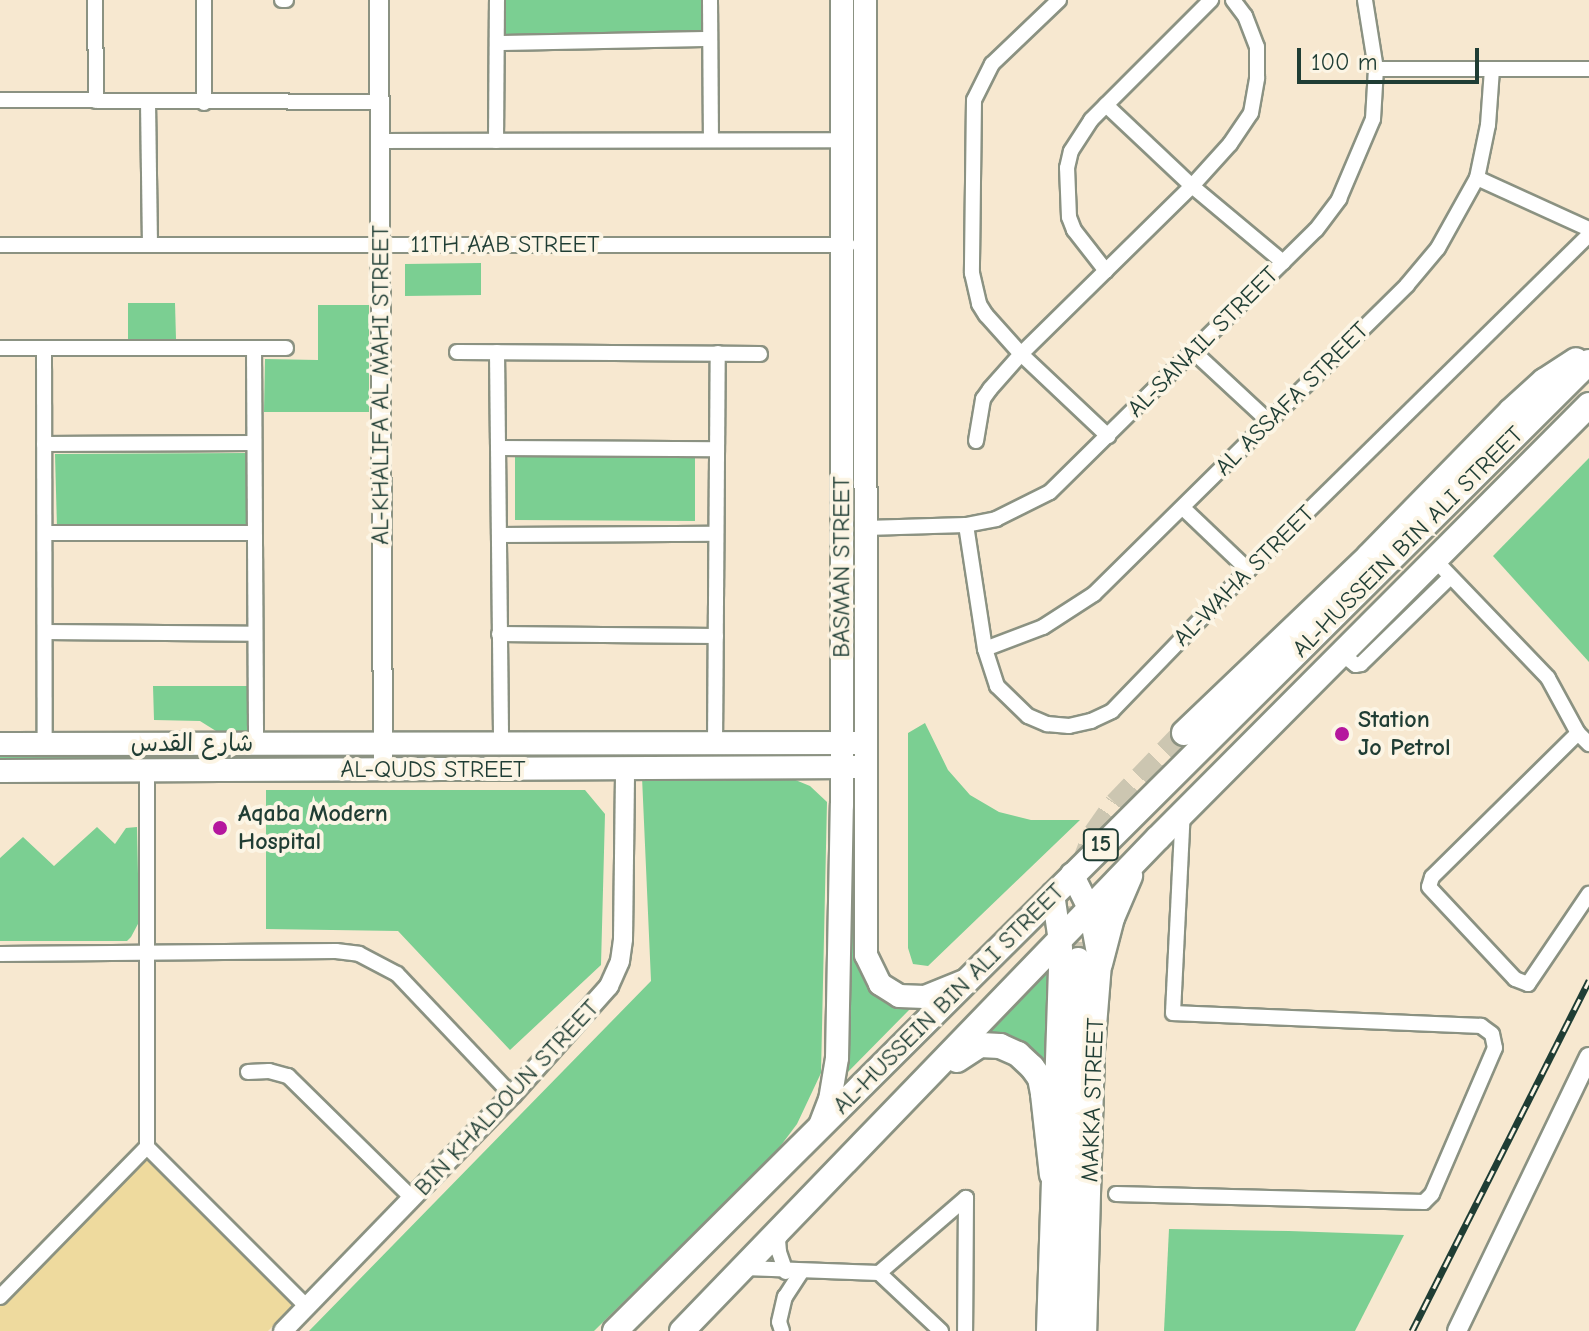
<!DOCTYPE html>
<html>
<head>
<meta charset="utf-8">
<style>
  body { margin:0 }
  #map { position:relative; width:1589px; height:1331px; overflow:hidden; background:#f7e8d0; font-family:"Comic Neue","Playpen Sans Arabic",sans-serif }
  div>[style] { position:absolute }
  .green>* { inset:0; background:#7bcf92 }
  .sand>* { inset:0; background:#eeda9e }
  .trunk-tunnel>* { height:24px; margin-top:-12px; transform-origin:0; background:repeating-linear-gradient(90deg,#ccc6b1 0 24px,transparent 0 36px) }
  .roads { filter:drop-shadow(2px 0 #8b9282) drop-shadow(-2px 0 #8b9282) drop-shadow(0 2px #8b9282) drop-shadow(0 -2px #8b9282) }
  .minor>* { height:14px; margin:-7px; padding:0 7px; transform-origin:7px; border-radius:7px; background:#fff }
  .tertiary>* { height:18px; margin:-9px; padding:0 9px; transform-origin:9px; border-radius:9px; background:#fff }
  .primary>* { height:22px; margin:-11px; padding:0 11px; transform-origin:11px; border-radius:11px; background:#fff }
  .trunk>* { height:24px; margin:-12px; padding:0 12px; transform-origin:12px; border-radius:12px; background:#fff }
  .rail>* { height:7px; margin-top:-3.5px; transform-origin:0; background:repeating-linear-gradient(90deg,#fcf5e5 0 12px,#1f3d34 0 24px); box-sizing:border-box; border-block:2px solid #1f3d34 }
  .dots>* { width:22px; height:22px; translate:-50% -50%; box-sizing:border-box; border:4px solid #fcf5e5; border-radius:50% }
  span { translate:-50% -50%; white-space:nowrap; text-align:center; line-height:1.15; -webkit-text-stroke:8px #fcf5e5; paint-order:stroke }
  .shield-label span { padding:2px 6px; background:#fcf5e5; border:2px solid; border-radius:6px; -webkit-text-stroke-width:0 }
  .shield-label { font-size:22px; color:#1f3d34; font-weight:700 }
  .street-label { font-size:24px; color:#1f3d34 }
  .poi-label { font-size:24px; color:#1f3d34; font-weight:700 }
  .left { translate:0 -50%; text-align:left }
  .scale { position:absolute; left:1297px; top:48px; width:182px; height:36px; box-sizing:border-box; border:4px solid #1f3d34; border-top:0; padding-left:10px; font-size:24px; line-height:28px; white-space:nowrap; color:#1f3d34; -webkit-text-stroke:6px #fcf5e5; paint-order:stroke }
</style>
</head>
<body>
<div id="map">
  <div class="green">
    <div style="clip-path:polygon(505px 0,702px 0,704px 35px,506px 39px)"></div>
    <div style="clip-path:polygon(481px 263px,481px 295px,405px 296px,405px 264px)"></div>
    <div style="clip-path:polygon(851px 270px,856px 272px,859px 725px,851px 742px)"></div>
    <div style="clip-path:polygon(128px 303px,175px 303px,176px 339px,128px 339px)"></div>
    <div style="clip-path:polygon(318px 305px,369px 305px,369px 412px,264px 412px,265px 359px,318px 360px)"></div>
    <div style="clip-path:polygon(246px 453px,246px 525px,57px 528px,55px 454px)"></div>
    <div style="clip-path:polygon(515px 455px,695px 456px,695px 521px,515px 520px)"></div>
    <div style="clip-path:polygon(1589px 458px,1589px 662px,1493px 556px)"></div>
    <div style="clip-path:polygon(153px 686px,248px 686px,248px 731px,216px 731px,200px 721px,154px 720px)"></div>
    <div style="clip-path:polygon(925px 723px,948px 770px,970px 795px,999px 812px,1031px 820px,1080px 820px,928px 966px,913px 964px,908px 948px,908px 733px)"></div>
    <div style="clip-path:polygon(827px 750px,827px 761px,401px 765px,401px 754px)"></div>
    <div style="clip-path:polygon(362px 752px,365px 756px,362px 759px,0 763px,0 753px)"></div>
    <div style="clip-path:polygon(642px 777px,793px 779px,810px 786px,827px 802px,821px 1073px,797px 1124px,776px 1152px,594px 1331px,309px 1331px,651px 981px)"></div>
    <div style="clip-path:polygon(850px 778px,855px 778px,854px 854px,860px 879px,858px 965px,874px 993px,891px 1004px,910px 1009px,843px 1077px)"></div>
    <div style="clip-path:polygon(266px 790px,585px 790px,605px 814px,601px 965px,510px 1050px,398px 931px,266px 929px)"></div>
    <div style="clip-path:polygon(97px 827px,115px 844px,126px 828px,137px 827px,139px 922px,131px 937px,127px 941px,0 941px,0 858px,23px 837px,54px 866px)"></div>
    <div style="clip-path:polygon(1049px 969px,1051px 1059px,1043px 1061px,1014px 1042px,988px 1031px)"></div>
    <div style="clip-path:polygon(1169px 1229px,1289px 1231px,1404px 1235px,1355px 1331px,1164px 1331px)"></div>
  </div>
  <div class="sand">
    <div style="clip-path:polygon(148px 1158px,295px 1304px,268px 1331px,0 1331px,0 1292px,126px 1166px)"></div>
  </div>
  <div class="trunk-tunnel">
    <div style="left:1081px;top:870px;width:39px;rotate:-69deg"></div>
    <div style="left:1095px;top:834px;width:37px;rotate:-55deg"></div>
    <div style="left:1116px;top:804px;width:98px;rotate:-46.2deg"></div>
    <div style="left:1077px;top:906px;width:54px;rotate:88.9deg"></div>
  </div>
  <div class="roads">
    <div class="minor">
      <div style="left:95px;top:0;width:101px;rotate:89.4deg"></div>
      <div style="left:204px;top:0;width:103px;rotate:90deg"></div>
      <div style="left:282px;top:0;width:4px"></div>
      <div style="left:710px;top:0;width:140px;rotate:89.6deg"></div>
      <div style="left:1059px;top:0;width:93px;rotate:136.3deg"></div>
      <div style="left:992px;top:64px;width:40px;rotate:116.6deg"></div>
      <div style="left:974px;top:100px;width:173px;rotate:90.7deg"></div>
      <div style="left:972px;top:273px;width:32px;rotate:77deg"></div>
      <div style="left:979px;top:304px;width:13px;rotate:58deg"></div>
      <div style="left:986px;top:315px;width:52px;rotate:48.1deg"></div>
      <div style="left:1021px;top:354px;width:120px;rotate:43.3deg"></div>
      <div style="left:497px;top:43px;width:213px;rotate:-1.1deg"></div>
      <div style="left:1376px;top:69px;width:213px"></div>
      <div style="left:0;top:100px;width:380px;rotate:0.3deg"></div>
      <div style="left:148px;top:102px;width:142px;rotate:89.2deg"></div>
      <div style="left:1106px;top:105px;width:118px;rotate:43.3deg"></div>
      <div style="left:1192px;top:186px;width:119px;rotate:39.9deg"></div>
      <div style="left:380px;top:141px;width:463px;rotate:-0.1deg"></div>
      <div style="left:496px;top:141px;width:141px;rotate:-89.6deg"></div>
      <div style="left:1477px;top:178px;width:123px;rotate:24.5deg"></div>
      <div style="left:0;top:245px;width:848px"></div>
      <div style="left:1106px;top:271px;width:52px;rotate:-128deg"></div>
      <div style="left:1074px;top:230px;width:14px;rotate:-111deg"></div>
      <div style="left:1069px;top:217px;width:49px;rotate:-92.3deg"></div>
      <div style="left:1067px;top:168px;width:17px;rotate:-77deg"></div>
      <div style="left:1071px;top:151px;width:37px;rotate:-57deg"></div>
      <div style="left:1091px;top:120px;width:170px;rotate:-45deg"></div>
      <div style="left:0;top:348px;width:286px"></div>
      <div style="left:44px;top:348px;width:395px;rotate:89.9deg"></div>
      <div style="left:254px;top:348px;width:396px;rotate:89.7deg"></div>
      <div style="left:457px;top:352px;width:303px;rotate:0.4deg"></div>
      <div style="left:497px;top:352px;width:392px;rotate:89.4deg"></div>
      <div style="left:1195px;top:353px;width:98px;rotate:42.9deg"></div>
      <div style="left:976px;top:441px;width:43px;rotate:-80.5deg"></div>
      <div style="left:983px;top:399px;width:12px;rotate:-55deg"></div>
      <div style="left:990px;top:389px;width:47px;rotate:-48.5deg"></div>
      <div style="left:1021px;top:354px;width:240px;rotate:-44.5deg"></div>
      <div style="left:1192px;top:186px;width:57px;rotate:-47.9deg"></div>
      <div style="left:1230px;top:144px;width:37px;rotate:-56deg"></div>
      <div style="left:1251px;top:113px;width:36px;rotate:-80deg"></div>
      <div style="left:1257px;top:78px;width:31px;rotate:-90deg"></div>
      <div style="left:1257px;top:47px;width:33px;rotate:-111deg"></div>
      <div style="left:1245px;top:16px;width:20px;rotate:-127deg"></div>
      <div style="left:44px;top:444px;width:210px;rotate:-0.3deg"></div>
      <div style="left:498px;top:448px;width:219px;rotate:0.3deg"></div>
      <div style="left:1183px;top:508px;width:90px;rotate:43.6deg"></div>
      <div style="left:966px;top:525px;width:125px;rotate:81.3deg"></div>
      <div style="left:985px;top:649px;width:39px;rotate:72deg"></div>
      <div style="left:997px;top:686px;width:43px;rotate:44.1deg"></div>
      <div style="left:1028px;top:716px;width:21px;rotate:23deg"></div>
      <div style="left:1047px;top:724px;width:22px;rotate:5deg"></div>
      <div style="left:1069px;top:726px;width:23px;rotate:-13deg"></div>
      <div style="left:1091px;top:721px;width:23px;rotate:-25deg"></div>
      <div style="left:1112px;top:711px;width:196px;rotate:-46deg"></div>
      <div style="left:1248px;top:570px;width:478px;rotate:-44.5deg"></div>
      <div style="left:866px;top:528px;width:100px;rotate:-1.7deg"></div>
      <div style="left:966px;top:525px;width:31px;rotate:-11deg"></div>
      <div style="left:996px;top:519px;width:60px;rotate:-26.6deg"></div>
      <div style="left:1050px;top:492px;width:373px;rotate:-44.6deg"></div>
      <div style="left:1316px;top:230px;width:39px;rotate:-53deg"></div>
      <div style="left:1339px;top:199px;width:87px;rotate:-67deg"></div>
      <div style="left:1373px;top:119px;width:50px;rotate:-86.6deg"></div>
      <div style="left:1376px;top:69px;width:70px;rotate:-99.1deg"></div>
      <div style="left:45px;top:533px;width:209px"></div>
      <div style="left:499px;top:535px;width:217px;rotate:-0.3deg"></div>
      <div style="left:1435px;top:560px;width:163px;rotate:46.2deg"></div>
      <div style="left:1548px;top:678px;width:63px;rotate:61.4deg"></div>
      <div style="left:1578px;top:733px;width:16px;rotate:45deg"></div>
      <div style="left:45px;top:632px;width:210px;rotate:0.5deg"></div>
      <div style="left:499px;top:634px;width:217px;rotate:0.5deg"></div>
      <div style="left:985px;top:649px;width:62px;rotate:-20.8deg"></div>
      <div style="left:1043px;top:627px;width:61px;rotate:-32.9deg"></div>
      <div style="left:1094px;top:594px;width:440px;rotate:-44.6deg"></div>
      <div style="left:1407px;top:285px;width:48px;rotate:-50deg"></div>
      <div style="left:1438px;top:248px;width:80px;rotate:-60.9deg"></div>
      <div style="left:1477px;top:178px;width:54px;rotate:-78.3deg"></div>
      <div style="left:1488px;top:125px;width:56px;rotate:-85.9deg"></div>
      <div style="left:1341px;top:653px;width:19px;rotate:39deg"></div>
      <div style="left:1356px;top:665px;width:5px;rotate:-11deg"></div>
      <div style="left:1361px;top:664px;width:124px;rotate:-44.3deg"></div>
      <div style="left:1578px;top:733px;width:205px;rotate:135.4deg"></div>
      <div style="left:1432px;top:877px;width:10px;rotate:107deg"></div>
      <div style="left:1429px;top:887px;width:126px;rotate:46.9deg"></div>
      <div style="left:1515px;top:979px;width:14px;rotate:21deg"></div>
      <div style="left:1528px;top:984px;width:109px;rotate:-55.9deg"></div>
      <div style="left:715px;top:744px;width:391px;rotate:-89.6deg"></div>
      <div style="left:0;top:954px;width:336px;rotate:-0.5deg"></div>
      <div style="left:336px;top:951px;width:23px;rotate:7deg"></div>
      <div style="left:359px;top:954px;width:43px;rotate:27.8deg"></div>
      <div style="left:397px;top:974px;width:167px;rotate:46.5deg"></div>
      <div style="left:248px;top:1072px;width:21px;rotate:-3deg"></div>
      <div style="left:269px;top:1071px;width:20px;rotate:15deg"></div>
      <div style="left:288px;top:1076px;width:174px;rotate:44.5deg"></div>
      <div style="left:147px;top:1147px;width:226px;rotate:45deg"></div>
      <div style="left:1116px;top:1194px;width:308px;rotate:1.5deg"></div>
      <div style="left:1424px;top:1202px;width:11px;rotate:-45deg"></div>
      <div style="left:1432px;top:1194px;width:159px;rotate:-66.7deg"></div>
      <div style="left:1495px;top:1048px;width:14px;rotate:-102deg"></div>
      <div style="left:1492px;top:1034px;width:14px;rotate:-144deg"></div>
      <div style="left:1481px;top:1026px;width:308px;rotate:-177.6deg"></div>
      <div style="left:1173px;top:1013px;width:201px;rotate:-87.2deg"></div>
      <div style="left:783px;top:1231px;width:10px;rotate:119deg"></div>
      <div style="left:778px;top:1240px;width:12px;rotate:85deg"></div>
      <div style="left:779px;top:1252px;width:21px;rotate:71deg"></div>
      <div style="left:745px;top:1268px;width:134px;rotate:2.1deg"></div>
      <div style="left:879px;top:1273px;width:85px;rotate:43.1deg"></div>
      <div style="left:879px;top:1273px;width:115px;rotate:-40.8deg"></div>
      <div style="left:966px;top:1198px;width:133px;rotate:90.4deg"></div>
      <div style="left:0;top:1297px;width:210px;rotate:-45.6deg"></div>
      <div style="left:147px;top:1147px;width:376px;rotate:-90deg"></div>
      <div style="left:782px;top:1331px;width:9px;rotate:-108deg"></div>
      <div style="left:779px;top:1322px;width:26px;rotate:-77deg"></div>
      <div style="left:785px;top:1297px;width:30px;rotate:-57deg"></div>
    </div>
    <div class="tertiary">
      <div style="left:379px;top:0;width:771px;rotate:89.7deg"></div>
      <div style="left:283px;top:1331px;width:329px;rotate:-45.9deg"></div>
      <div style="left:512px;top:1095px;width:146px;rotate:-48.3deg"></div>
      <div style="left:609px;top:986px;width:27px;rotate:-66deg"></div>
      <div style="left:620px;top:961px;width:22px;rotate:-82deg"></div>
      <div style="left:623px;top:939px;width:170px;rotate:-89.3deg"></div>
      <div style="left:1457px;top:1331px;width:304px;rotate:-64.3deg"></div>
    </div>
    <div class="primary">
      <div style="left:865px;top:0;width:955px;rotate:89.94deg"></div>
      <div style="left:866px;top:955px;width:32px;rotate:64deg"></div>
      <div style="left:880px;top:984px;width:22px;rotate:32deg"></div>
      <div style="left:899px;top:996px;width:26px;rotate:2deg"></div>
      <div style="left:925px;top:997px;width:42px;rotate:-22.3deg"></div>
      <div style="left:0;top:744px;width:857px;rotate:-0.07deg"></div>
      <div style="left:0;top:771px;width:855px;rotate:-0.27deg"></div>
      <div style="left:1072px;top:874px;width:40px;rotate:63.4deg"></div>
      <div style="left:1090px;top:910px;width:55px;rotate:79.5deg"></div>
      <div style="left:1100px;top:964px;width:87px;rotate:94.6deg"></div>
      <div style="left:1093px;top:1051px;width:280px;rotate:91.6deg"></div>
      <div style="left:819px;top:1128px;width:30px;rotate:-69deg"></div>
      <div style="left:830px;top:1100px;width:43px;rotate:-80.5deg"></div>
      <div style="left:837px;top:1058px;width:253px;rotate:-88.9deg"></div>
      <div style="left:842px;top:805px;width:805px;rotate:-90deg"></div>
      <div style="left:1048px;top:1331px;width:383px;rotate:-88.1deg"></div>
      <div style="left:1061px;top:948px;width:55px;rotate:-98.4deg"></div>
    </div>
    <div class="trunk">
      <div style="left:1184px;top:733px;width:256px;rotate:-43.7deg"></div>
      <div style="left:1369px;top:556px;width:203px;rotate:-45.6deg"></div>
      <div style="left:1511px;top:411px;width:45px;rotate:-42.3deg"></div>
      <div style="left:1544px;top:381px;width:38px;rotate:-33deg"></div>
      <div style="left:1100px;top:964px;width:48px;rotate:-75.4deg"></div>
      <div style="left:1112px;top:918px;width:46px;rotate:-66.8deg"></div>
      <div style="left:957px;top:1060px;width:27px;rotate:-33deg"></div>
      <div style="left:980px;top:1045px;width:20px;rotate:3deg"></div>
      <div style="left:1000px;top:1046px;width:20px;rotate:24deg"></div>
      <div style="left:1018px;top:1054px;width:19px;rotate:43deg"></div>
      <div style="left:1032px;top:1067px;width:14px;rotate:54deg"></div>
      <div style="left:1040px;top:1078px;width:16px;rotate:79deg"></div>
      <div style="left:1043px;top:1094px;width:81px;rotate:83.7deg"></div>
      <div style="left:615px;top:1331px;width:1374px;rotate:-44.85deg"></div>
      <div style="left:682px;top:1331px;width:685px;rotate:-46.01deg"></div>
      <div style="left:1158px;top:838px;width:611px;rotate:-45.13deg"></div>
      <div style="left:1068px;top:1331px;width:143px;rotate:-87.2deg"></div>
      <div style="left:1075px;top:1188px;width:228px;rotate:-89.2deg"></div>
    </div>
  </div>
  <div class="rail">
    <div style="left:1412px;top:1331px;width:393px;rotate:-63.2deg"></div>
  </div>
  <div class="dots">
    <div style="left:1342px;top:734px;background:#b5179e"></div>
    <div style="left:220px;top:828px;background:#b5179e"></div>
  </div>
  <div class="shield-label">
    <span style="left:1101px;top:845px">15</span>
  </div>
  <div class="street-label">
    <span style="left:505px;top:245px">11TH AAB STREET</span>
    <span style="left:1203px;top:342px;rotate:-45deg">AL-SANAIL STREET</span>
    <span style="left:381px;top:385px;rotate:-90deg">AL-KHALIFA AL MAHI STREET</span>
    <span style="left:1292px;top:399px;rotate:-45deg">AL ASSAFA STREET</span>
    <span style="left:1408px;top:542px;rotate:-45deg">AL-HUSSEIN BIN ALI STREET</span>
    <span style="left:842px;top:567px;rotate:-90deg">BASMAN STREET</span>
    <span style="left:1244px;top:576px;rotate:-45deg">AL-WAHA STREET</span>
    <span style="left:192px;top:744px">شارع القدس</span>
    <span style="left:433px;top:770px">AL-QUDS STREET</span>
    <span style="left:949px;top:999px;rotate:-45deg">AL-HUSSEIN BIN ALI STREET</span>
    <span style="left:507px;top:1098px;rotate:-47deg">BIN KHALDOUN STREET</span>
    <span style="left:1093px;top:1100px;rotate:-88deg">MAKKA STREET</span>
  </div>
  <div class="poi-label">
    <span class="left" style="left:1358px;top:734px">Station<br>Jo Petrol</span>
    <span class="left" style="left:238px;top:828px">Aqaba Modern<br>Hospital</span>
  </div>
  <div class="scale">100 m</div>
</div>
</body>
</html>
